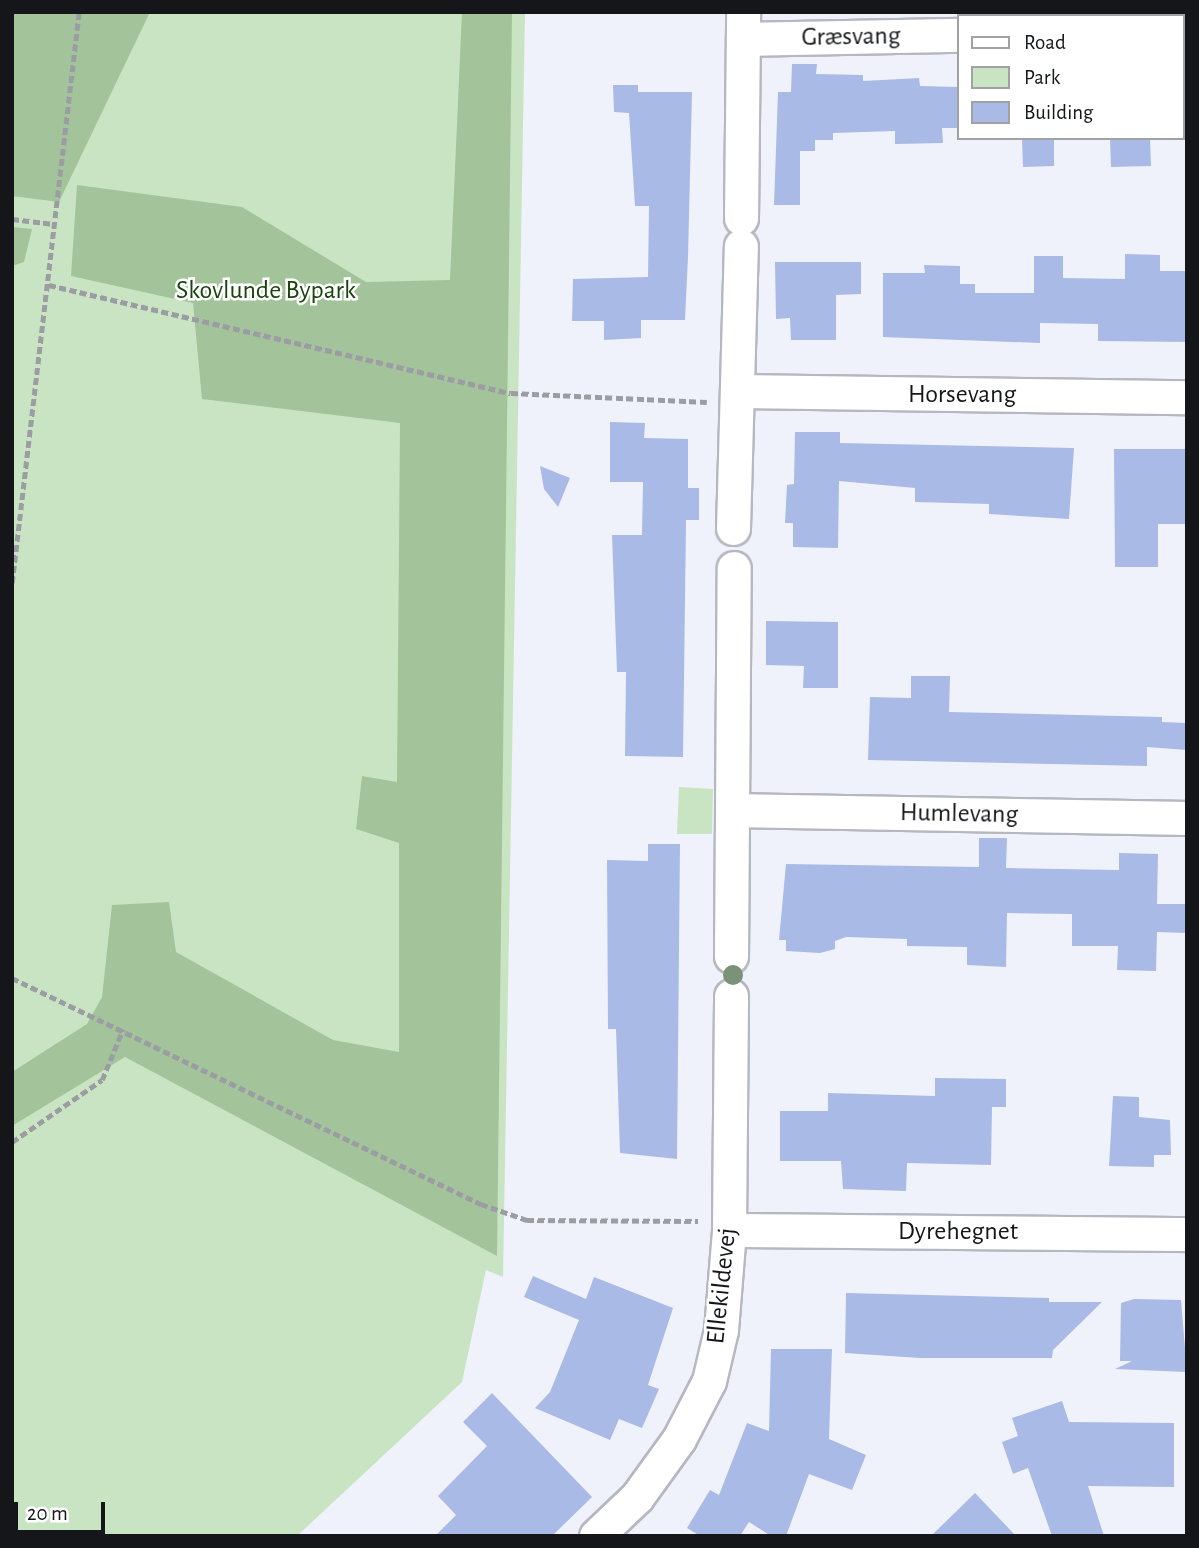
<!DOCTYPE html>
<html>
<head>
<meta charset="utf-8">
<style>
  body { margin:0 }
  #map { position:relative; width:1199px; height:1548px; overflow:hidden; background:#eff2fa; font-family:"Alegreya Sans",sans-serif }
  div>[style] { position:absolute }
  .green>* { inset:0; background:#c9e4c2 }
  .forest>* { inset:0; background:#a3c39b }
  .building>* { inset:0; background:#aabae6 }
  .path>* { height:4.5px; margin-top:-2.25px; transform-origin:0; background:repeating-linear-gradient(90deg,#9b9da3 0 7px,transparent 0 10.5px) }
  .roads { filter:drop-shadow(2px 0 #b5b8c0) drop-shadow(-2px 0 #b5b8c0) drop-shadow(0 2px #b5b8c0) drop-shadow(0 -2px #b5b8c0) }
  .minor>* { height:33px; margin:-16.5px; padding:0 16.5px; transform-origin:16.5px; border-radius:16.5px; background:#fff }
  .trees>* { width:20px; height:20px; margin:-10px; border-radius:50%; background:#7a9278 }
  span { translate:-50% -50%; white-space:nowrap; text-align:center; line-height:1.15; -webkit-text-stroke:5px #fff; paint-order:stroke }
  .street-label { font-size:26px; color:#151619 }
  .park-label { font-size:26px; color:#1a440d }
  .frame { position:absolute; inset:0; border:14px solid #151619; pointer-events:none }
  .legend { position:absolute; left:957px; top:14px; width:228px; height:126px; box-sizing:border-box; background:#fff; border:2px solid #a1a2a3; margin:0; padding:9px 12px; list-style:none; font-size:21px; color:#151619 }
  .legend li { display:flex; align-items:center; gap:14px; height:35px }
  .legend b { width:35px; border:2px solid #a1a2a3 }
  .scale { position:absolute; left:14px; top:1502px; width:91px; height:32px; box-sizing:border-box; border:4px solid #151619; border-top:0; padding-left:9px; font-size:21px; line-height:24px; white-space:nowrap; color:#151619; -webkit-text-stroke:5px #fff; paint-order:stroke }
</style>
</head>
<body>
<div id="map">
  <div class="green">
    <div style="clip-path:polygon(12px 12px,525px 12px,503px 1277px,486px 1270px,462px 1382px,297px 1536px,12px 1536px)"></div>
    <div style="clip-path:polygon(679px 787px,713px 789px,712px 834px,677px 834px)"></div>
  </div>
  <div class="forest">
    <div style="clip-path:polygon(12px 12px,150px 12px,59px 202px,12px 196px)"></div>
    <div style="clip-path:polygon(462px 12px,512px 12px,497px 1256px,125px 1057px,12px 1126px,12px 1072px,87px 1024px,102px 997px,112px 905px,169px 902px,176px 952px,333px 1040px,399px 1052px,399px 843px,356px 829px,362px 776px,397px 782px,400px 423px,202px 399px,193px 303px,71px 276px,77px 185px,242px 207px,366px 282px,450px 280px)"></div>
    <div style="clip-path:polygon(12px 227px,32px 229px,24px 262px,12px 266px)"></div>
  </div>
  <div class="building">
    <div style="clip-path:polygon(792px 64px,817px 64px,816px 74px,863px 75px,863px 81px,919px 78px,920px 86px,959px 87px,959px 128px,942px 128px,943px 143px,895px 144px,895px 131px,833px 133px,833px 140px,815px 140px,815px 151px,800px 151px,800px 205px,774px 205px,778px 92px,791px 92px)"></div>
    <div style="clip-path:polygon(613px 85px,638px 85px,638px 92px,692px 92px,688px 257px,685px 320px,641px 320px,641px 338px,604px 340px,604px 321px,572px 321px,573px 279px,648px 277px,649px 206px,635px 206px,629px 113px,614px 112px)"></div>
    <div style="clip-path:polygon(1022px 138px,1054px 138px,1054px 166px,1023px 167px)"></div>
    <div style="clip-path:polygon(1110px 138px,1150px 138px,1151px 166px,1111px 167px)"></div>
    <div style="clip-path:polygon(1125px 254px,1160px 255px,1160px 271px,1187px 271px,1187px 342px,1098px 341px,1098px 324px,1040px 323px,1040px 343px,883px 337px,883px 273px,925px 273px,924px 265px,960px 266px,960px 284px,975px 284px,975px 293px,1034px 293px,1034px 256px,1063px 256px,1063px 278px,1125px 279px)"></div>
    <div style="clip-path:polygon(775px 262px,861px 262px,861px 294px,836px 295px,836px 340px,791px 340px,790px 318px,776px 319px)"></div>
    <div style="clip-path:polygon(610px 422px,645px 423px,644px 438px,688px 439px,688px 488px,699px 488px,699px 520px,686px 520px,683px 757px,625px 756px,626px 672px,617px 672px,612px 535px,642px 535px,643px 482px,610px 482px)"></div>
    <div style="clip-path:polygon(795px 432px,840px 432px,840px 443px,1074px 448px,1069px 519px,989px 514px,989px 504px,915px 502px,915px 488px,839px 481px,838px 548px,793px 547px,793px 523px,785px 523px,787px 485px,794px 484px)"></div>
    <div style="clip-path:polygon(1114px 449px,1187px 449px,1187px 524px,1158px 524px,1158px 567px,1115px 567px)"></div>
    <div style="clip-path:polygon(540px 466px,570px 478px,558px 507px,544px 489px)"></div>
    <div style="clip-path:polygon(766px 621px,838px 622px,838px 688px,803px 688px,804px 666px,766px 665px)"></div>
    <div style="clip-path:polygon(911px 676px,950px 676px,949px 712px,1162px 717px,1162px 722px,1187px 723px,1187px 750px,1147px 747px,1147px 766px,868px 760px,870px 697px,911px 698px)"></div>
    <div style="clip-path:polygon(979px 838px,1007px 838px,1006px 868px,1119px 870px,1119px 853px,1158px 854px,1157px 904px,1187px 904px,1187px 933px,1157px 932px,1156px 971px,1117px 970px,1118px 946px,1072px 946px,1072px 914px,1007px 913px,1006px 967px,967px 965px,967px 947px,907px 946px,907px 939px,846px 937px,835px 941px,835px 949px,820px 953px,786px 951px,786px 940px,779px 940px,786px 864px,979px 867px)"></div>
    <div style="clip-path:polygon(648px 844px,680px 844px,677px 1159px,620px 1153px,616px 1029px,608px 1029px,607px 860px,648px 861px)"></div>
    <div style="clip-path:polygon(935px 1078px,1006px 1079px,1006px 1107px,992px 1107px,991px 1165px,907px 1163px,906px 1191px,843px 1189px,841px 1161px,780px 1161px,780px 1111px,828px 1111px,828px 1093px,935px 1096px)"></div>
    <div style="clip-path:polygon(1113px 1096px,1139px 1097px,1139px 1117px,1170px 1120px,1171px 1155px,1154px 1155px,1154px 1167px,1109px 1166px)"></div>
    <div style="clip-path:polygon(533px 1276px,586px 1299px,594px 1277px,673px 1308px,648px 1385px,659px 1389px,642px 1428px,619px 1419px,610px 1440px,535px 1408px,550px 1392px,579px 1320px,524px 1297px)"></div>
    <div style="clip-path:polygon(846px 1293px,1049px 1298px,1049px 1302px,1102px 1302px,1053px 1350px,1052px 1358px,920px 1358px,845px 1353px)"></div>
    <div style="clip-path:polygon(1134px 1299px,1181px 1300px,1187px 1372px,1115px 1369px,1132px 1361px,1120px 1361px,1121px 1303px)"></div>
    <div style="clip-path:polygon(771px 1349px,832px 1349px,829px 1439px,866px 1455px,852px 1490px,809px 1474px,786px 1536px,771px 1536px,749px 1522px,740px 1536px,700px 1536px,687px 1528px,710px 1490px,719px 1495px,747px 1423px,769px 1431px)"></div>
    <div style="clip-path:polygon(492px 1393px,592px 1497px,552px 1536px,435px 1536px,456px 1515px,438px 1496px,487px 1446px,463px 1422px)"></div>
    <div style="clip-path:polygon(1062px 1401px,1069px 1422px,1174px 1423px,1174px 1487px,1088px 1486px,1104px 1536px,1052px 1536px,1028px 1468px,1013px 1474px,1002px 1442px,1018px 1436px,1012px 1418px)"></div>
    <div style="clip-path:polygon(975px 1493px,1016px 1536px,931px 1536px)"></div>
  </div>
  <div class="path">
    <div style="left:12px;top:219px;width:42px;rotate:6.8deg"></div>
    <div style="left:49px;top:285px;width:474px;rotate:13.2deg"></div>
    <div style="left:511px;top:393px;width:196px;rotate:2.6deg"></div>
    <div style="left:12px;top:583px;width:575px;rotate:-83.31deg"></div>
    <div style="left:12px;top:978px;width:521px;rotate:25.73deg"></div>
    <div style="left:481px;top:1204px;width:49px;rotate:19.2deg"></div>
    <div style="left:527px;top:1220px;width:171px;rotate:0.3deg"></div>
    <div style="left:12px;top:1142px;width:109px;rotate:-34.6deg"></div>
    <div style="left:102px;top:1080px;width:55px;rotate:-67.6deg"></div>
  </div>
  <div class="roads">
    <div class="minor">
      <div style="left:1186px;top:12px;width:18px;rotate:90deg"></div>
      <div style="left:743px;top:39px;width:216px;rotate:-1.1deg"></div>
      <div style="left:741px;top:218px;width:206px;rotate:-89.4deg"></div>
      <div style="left:737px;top:391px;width:450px;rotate:0.8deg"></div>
      <div style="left:733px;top:528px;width:282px;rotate:-88.4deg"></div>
      <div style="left:732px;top:810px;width:455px;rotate:1deg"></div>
      <div style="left:731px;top:956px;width:388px;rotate:-89.6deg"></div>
      <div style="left:729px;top:1230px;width:458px;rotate:0.5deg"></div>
      <div style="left:596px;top:1536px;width:57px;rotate:-43.6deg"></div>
      <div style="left:637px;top:1497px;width:72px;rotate:-54.1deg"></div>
      <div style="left:679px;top:1439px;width:65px;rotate:-62.7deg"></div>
      <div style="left:709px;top:1381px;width:52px;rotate:-76.8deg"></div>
      <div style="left:721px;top:1330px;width:100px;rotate:-85.4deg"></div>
      <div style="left:729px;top:1230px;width:234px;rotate:-89.5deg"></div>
    </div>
  </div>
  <div class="trees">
    <div style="left:733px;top:975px"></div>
  </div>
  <div class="street-label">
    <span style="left:851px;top:37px;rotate:-1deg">Græsvang</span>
    <span style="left:962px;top:395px">Horsevang</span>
    <span style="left:959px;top:814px;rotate:1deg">Humlevang</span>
    <span style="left:958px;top:1232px">Dyrehegnet</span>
    <span style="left:722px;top:1286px;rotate:-84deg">Ellekildevej</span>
  </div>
  <div class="park-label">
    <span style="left:266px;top:291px">Skovlunde Bypark</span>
  </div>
  <div class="frame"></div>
  <ul class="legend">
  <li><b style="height:9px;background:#fff"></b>Road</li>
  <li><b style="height:19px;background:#c9e4c2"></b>Park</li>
  <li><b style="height:19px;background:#aabae6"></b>Building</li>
  </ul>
  <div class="scale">20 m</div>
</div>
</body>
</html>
